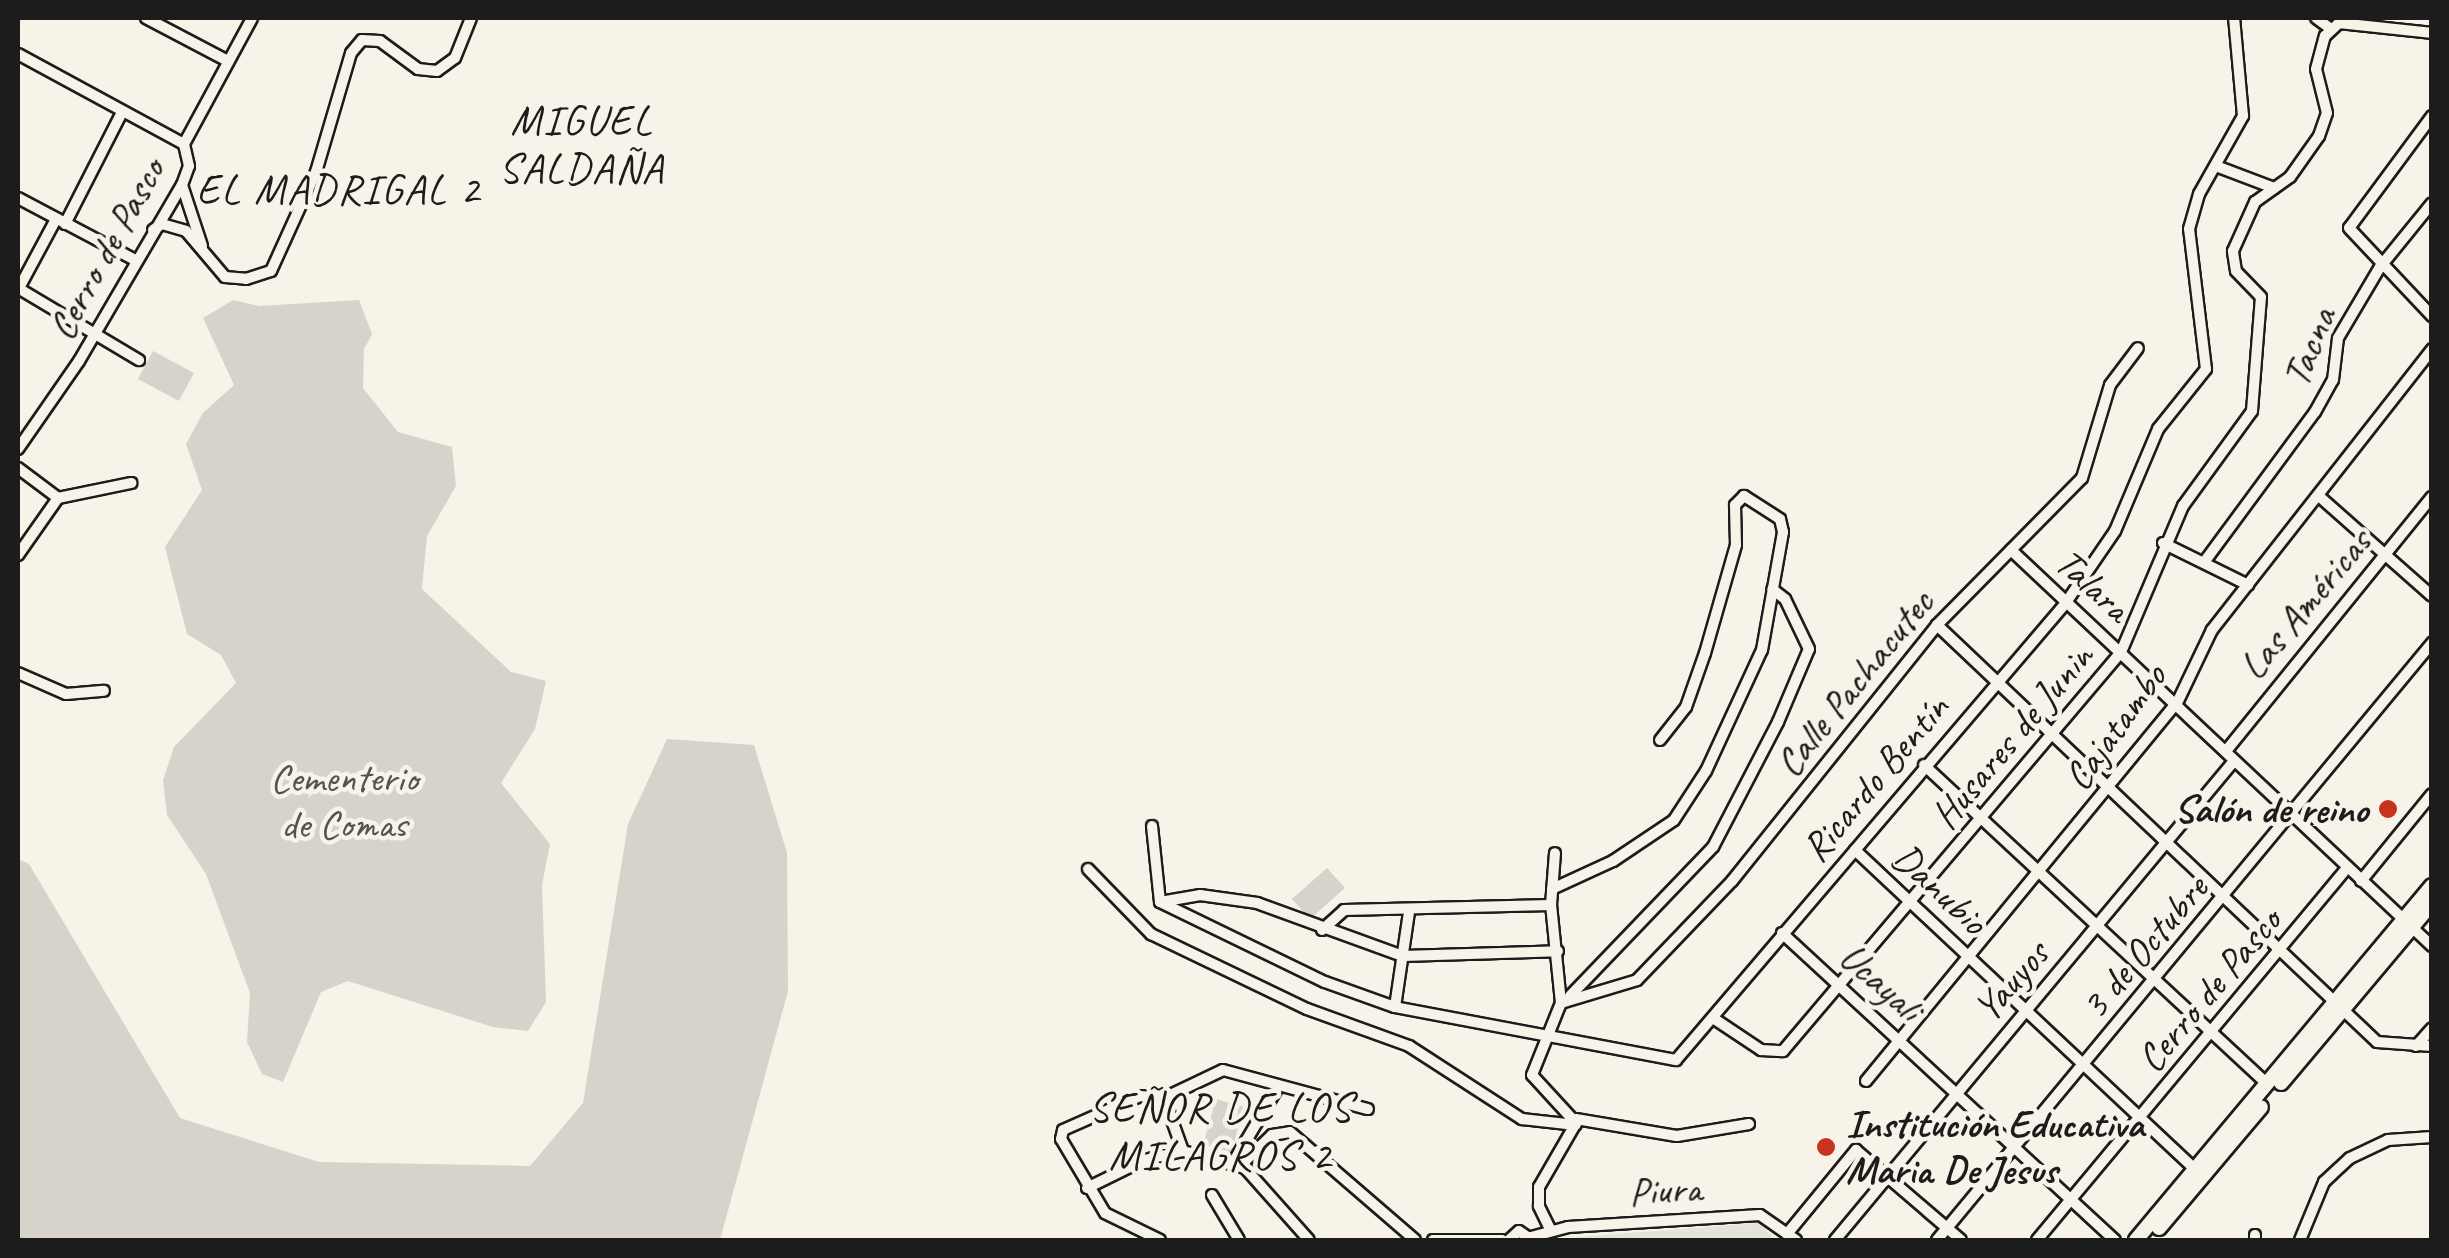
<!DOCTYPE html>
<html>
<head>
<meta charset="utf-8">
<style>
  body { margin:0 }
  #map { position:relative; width:2449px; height:1258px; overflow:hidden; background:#f7f3e8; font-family:Caveat,sans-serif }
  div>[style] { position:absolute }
  .built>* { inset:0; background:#e6e3d9 }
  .green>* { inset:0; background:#d7d3cb }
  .roads { filter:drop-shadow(2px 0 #1c1c1c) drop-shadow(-2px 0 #1c1c1c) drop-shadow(0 2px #1c1c1c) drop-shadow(0 -2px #1c1c1c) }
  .street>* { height:10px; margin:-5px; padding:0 5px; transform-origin:5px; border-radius:5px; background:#f7f3e8 }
  .secondary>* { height:14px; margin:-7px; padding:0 7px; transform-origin:7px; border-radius:7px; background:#f7f3e8 }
  .dots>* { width:28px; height:28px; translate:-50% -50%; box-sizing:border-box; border:5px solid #f7f3e8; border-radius:50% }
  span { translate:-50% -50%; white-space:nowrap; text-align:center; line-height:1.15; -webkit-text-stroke:9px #f7f3e8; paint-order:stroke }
  .street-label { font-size:40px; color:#1c1c1c }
  .park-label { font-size:40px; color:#545351 }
  .poi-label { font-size:40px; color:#1c1c1c; font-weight:700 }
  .right { translate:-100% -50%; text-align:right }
  .left { translate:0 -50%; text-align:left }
  .neighbourhood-label { font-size:42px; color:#1c1c1c; letter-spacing:2.5px }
  .frame { position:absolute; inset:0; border:20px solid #1c1c1c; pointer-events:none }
</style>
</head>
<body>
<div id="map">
  <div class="built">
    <div style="clip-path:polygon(1758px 1223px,1777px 1240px,1573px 1240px,1577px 1237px)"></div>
  </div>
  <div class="green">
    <div style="clip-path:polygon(233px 300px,259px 306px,359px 300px,372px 334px,364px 349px,363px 388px,398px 432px,452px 447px,456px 486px,427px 536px,422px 589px,511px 672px,546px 681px,535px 729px,501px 783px,550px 844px,542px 885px,546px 1002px,528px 1031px,493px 1027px,348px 981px,321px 992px,283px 1082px,262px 1074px,247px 1042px,250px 993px,206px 874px,167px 815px,163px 780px,174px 747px,236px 683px,221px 655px,187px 634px,165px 547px,202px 490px,186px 444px,203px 413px,234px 385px,203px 318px)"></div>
    <div style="clip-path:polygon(153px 351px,194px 373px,179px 401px,138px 379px)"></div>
    <div style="clip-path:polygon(667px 739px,754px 745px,787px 853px,788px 991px,720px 1240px,18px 1240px,18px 859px,29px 864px,180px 1118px,319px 1162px,530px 1166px,583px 1103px,628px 824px)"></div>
    <div style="clip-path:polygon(1327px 868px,1345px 888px,1310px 919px,1292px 899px)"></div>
    <div style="clip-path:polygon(1216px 1099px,1244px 1107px,1231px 1153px,1203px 1145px)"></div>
  </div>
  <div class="roads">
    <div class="street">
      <div style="left:146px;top:18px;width:93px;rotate:27.7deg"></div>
      <div style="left:2316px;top:18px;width:17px;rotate:36deg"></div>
      <div style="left:18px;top:54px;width:189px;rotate:28.5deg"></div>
      <div style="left:2432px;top:116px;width:139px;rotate:126.5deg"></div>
      <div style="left:2349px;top:228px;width:121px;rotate:46.7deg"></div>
      <div style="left:2216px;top:166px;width:62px;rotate:20.8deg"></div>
      <div style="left:182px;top:185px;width:64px;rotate:71.8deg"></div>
      <div style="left:18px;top:198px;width:132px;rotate:27.9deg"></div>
      <div style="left:65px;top:224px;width:123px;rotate:-63deg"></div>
      <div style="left:153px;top:230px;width:11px;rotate:-34deg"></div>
      <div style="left:162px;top:224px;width:25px;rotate:16deg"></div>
      <div style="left:186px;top:231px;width:60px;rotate:49.7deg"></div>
      <div style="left:225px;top:277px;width:21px;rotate:5deg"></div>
      <div style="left:246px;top:279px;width:26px;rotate:-18deg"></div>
      <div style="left:271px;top:271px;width:109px;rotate:-65.6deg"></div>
      <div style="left:316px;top:172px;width:124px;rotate:-73.6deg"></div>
      <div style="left:351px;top:53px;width:17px;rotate:-50deg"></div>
      <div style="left:362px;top:40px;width:18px;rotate:3deg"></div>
      <div style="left:380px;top:41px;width:47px;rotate:36.4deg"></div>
      <div style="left:418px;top:69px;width:19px;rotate:6deg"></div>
      <div style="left:437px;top:71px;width:22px;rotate:-36deg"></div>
      <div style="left:455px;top:58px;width:43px;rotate:-68.2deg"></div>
      <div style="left:18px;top:288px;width:141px;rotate:30.8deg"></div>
      <div style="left:18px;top:290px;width:81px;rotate:-61.8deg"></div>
      <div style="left:18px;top:449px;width:107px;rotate:-55.3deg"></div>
      <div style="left:79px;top:361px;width:204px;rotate:-59.7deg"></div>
      <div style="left:182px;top:185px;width:20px;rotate:-70deg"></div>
      <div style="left:189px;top:166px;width:23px;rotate:-103deg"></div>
      <div style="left:184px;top:144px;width:143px;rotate:-61.6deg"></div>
      <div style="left:18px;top:468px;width:50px;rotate:36.9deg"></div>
      <div style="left:2320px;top:497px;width:149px;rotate:41.5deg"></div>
      <div style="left:2163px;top:543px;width:95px;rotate:26.3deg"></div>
      <div style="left:2011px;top:550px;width:578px;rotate:43.25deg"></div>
      <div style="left:18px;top:555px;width:70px;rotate:-54.9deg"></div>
      <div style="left:58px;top:498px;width:75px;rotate:-11.6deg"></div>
      <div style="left:2205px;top:561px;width:185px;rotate:-53.6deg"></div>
      <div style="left:2315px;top:412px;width:37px;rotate:-61deg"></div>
      <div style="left:2333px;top:380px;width:42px;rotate:-83.2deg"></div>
      <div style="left:2338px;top:338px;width:82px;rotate:-59.4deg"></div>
      <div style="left:2380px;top:267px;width:82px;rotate:-50.9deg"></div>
      <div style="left:1937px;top:625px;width:606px;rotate:43.46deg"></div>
      <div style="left:2377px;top:1042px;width:55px;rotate:4.2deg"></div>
      <div style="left:18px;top:673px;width:52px;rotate:23.6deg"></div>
      <div style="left:66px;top:694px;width:38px;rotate:-5deg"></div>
      <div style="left:2226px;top:751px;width:327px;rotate:-51deg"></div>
      <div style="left:1924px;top:765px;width:468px;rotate:42.9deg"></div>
      <div style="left:1152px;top:826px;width:76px;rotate:84deg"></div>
      <div style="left:1160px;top:902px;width:183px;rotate:25.9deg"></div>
      <div style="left:1325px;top:982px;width:74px;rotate:19.7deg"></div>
      <div style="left:1395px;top:1007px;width:286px;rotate:10.7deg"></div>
      <div style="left:1676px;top:1060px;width:599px;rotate:-49.53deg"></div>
      <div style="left:2065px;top:604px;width:88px;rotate:-55.6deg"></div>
      <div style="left:2115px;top:531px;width:111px;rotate:-67.1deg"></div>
      <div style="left:2158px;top:429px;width:77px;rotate:-51.3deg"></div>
      <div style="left:2206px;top:369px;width:141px;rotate:-96.9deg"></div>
      <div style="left:2189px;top:229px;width:36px;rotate:-74deg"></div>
      <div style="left:2199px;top:194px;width:90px;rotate:-60.6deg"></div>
      <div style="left:2243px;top:116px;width:98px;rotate:-95.2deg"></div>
      <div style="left:1855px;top:850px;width:469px;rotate:43.2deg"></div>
      <div style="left:1088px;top:869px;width:91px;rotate:45.9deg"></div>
      <div style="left:1151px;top:934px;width:173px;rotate:25.7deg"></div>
      <div style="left:1307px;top:1009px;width:109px;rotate:19.9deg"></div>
      <div style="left:1409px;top:1046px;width:135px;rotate:32.9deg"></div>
      <div style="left:1522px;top:1119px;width:54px;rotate:6.3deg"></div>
      <div style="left:2361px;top:881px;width:112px;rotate:-50.8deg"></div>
      <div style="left:1552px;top:889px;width:67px;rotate:-24.7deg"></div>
      <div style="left:1613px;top:861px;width:73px;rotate:-33.9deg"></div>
      <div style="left:1674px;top:820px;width:59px;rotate:-56.9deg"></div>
      <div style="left:1706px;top:771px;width:133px;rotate:-65.2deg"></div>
      <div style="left:1762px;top:650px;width:120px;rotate:-79.9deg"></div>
      <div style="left:1783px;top:532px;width:13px;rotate:-103deg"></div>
      <div style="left:1780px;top:519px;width:43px;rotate:-147.4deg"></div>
      <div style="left:1744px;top:496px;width:13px;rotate:135deg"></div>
      <div style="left:1735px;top:505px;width:40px;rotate:88.6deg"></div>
      <div style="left:1736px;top:545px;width:112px;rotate:106deg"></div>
      <div style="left:1705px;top:653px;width:57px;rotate:109.4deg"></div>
      <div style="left:1686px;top:707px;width:42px;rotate:128.2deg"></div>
      <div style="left:1160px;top:902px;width:41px;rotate:-9.9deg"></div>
      <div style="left:1200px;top:895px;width:58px;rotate:8deg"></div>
      <div style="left:1257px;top:903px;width:155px;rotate:20deg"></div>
      <div style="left:1403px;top:956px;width:155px;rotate:-1.8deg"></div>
      <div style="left:1322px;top:930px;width:30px;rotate:-42deg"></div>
      <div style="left:1344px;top:910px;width:207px;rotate:-1.4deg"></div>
      <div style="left:1782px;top:933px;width:453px;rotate:42.7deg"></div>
      <div style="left:1570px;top:996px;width:207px;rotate:-46.2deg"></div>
      <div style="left:1713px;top:847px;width:141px;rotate:-62.5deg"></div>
      <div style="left:1778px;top:722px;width:79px;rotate:-67deg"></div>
      <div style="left:1809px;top:649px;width:55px;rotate:-115.6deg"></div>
      <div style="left:1785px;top:599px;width:16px;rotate:-142deg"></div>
      <div style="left:1561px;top:1003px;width:79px;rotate:-16.8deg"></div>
      <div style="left:1637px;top:980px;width:137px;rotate:-46.2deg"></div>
      <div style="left:1732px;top:881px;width:328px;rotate:-51.3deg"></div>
      <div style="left:1937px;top:625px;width:206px;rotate:-45.4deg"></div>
      <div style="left:2082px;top:478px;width:97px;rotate:-73.2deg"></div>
      <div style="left:2110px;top:385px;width:46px;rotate:-52.9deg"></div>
      <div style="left:1395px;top:1007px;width:96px;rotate:-81.6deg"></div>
      <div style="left:1713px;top:1018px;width:58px;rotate:33.7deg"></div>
      <div style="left:1761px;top:1050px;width:22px;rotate:3deg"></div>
      <div style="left:1783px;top:1051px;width:523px;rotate:-49.73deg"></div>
      <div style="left:2121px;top:652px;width:159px;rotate:-67deg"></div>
      <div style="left:2183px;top:506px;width:117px;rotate:-54deg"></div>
      <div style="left:2252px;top:411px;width:114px;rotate:-85.5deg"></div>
      <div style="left:2261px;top:297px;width:36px;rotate:-134deg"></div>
      <div style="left:2236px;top:271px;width:20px;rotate:-99deg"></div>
      <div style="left:2233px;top:251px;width:54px;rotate:-65.8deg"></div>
      <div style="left:2255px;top:202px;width:43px;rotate:-35.5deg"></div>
      <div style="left:2290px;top:177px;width:50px;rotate:-54.7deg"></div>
      <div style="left:2319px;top:136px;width:24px;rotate:-71deg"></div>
      <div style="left:2327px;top:113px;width:45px;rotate:-104deg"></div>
      <div style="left:2316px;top:69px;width:34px;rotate:-75deg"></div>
      <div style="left:2325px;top:36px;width:19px;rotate:-43deg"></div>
      <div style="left:2339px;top:23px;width:94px;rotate:6.1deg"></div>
      <div style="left:2416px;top:1046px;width:24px;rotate:-48deg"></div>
      <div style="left:1866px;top:1081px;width:489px;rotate:-50.6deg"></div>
      <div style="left:2177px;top:703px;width:81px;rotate:-64.4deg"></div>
      <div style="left:2212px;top:630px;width:357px;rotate:-51.9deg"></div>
      <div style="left:1164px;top:1098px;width:56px;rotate:70.3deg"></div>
      <div style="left:1183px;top:1151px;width:64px;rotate:15.3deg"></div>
      <div style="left:1245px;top:1168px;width:96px;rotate:48.4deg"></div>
      <div style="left:1576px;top:1119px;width:102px;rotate:9.6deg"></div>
      <div style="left:1677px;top:1136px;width:73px;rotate:-9.5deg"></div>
      <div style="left:1234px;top:1161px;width:84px;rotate:-59.2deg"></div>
      <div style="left:1241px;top:1165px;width:43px;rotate:-44.1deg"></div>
      <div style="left:1272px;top:1135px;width:18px;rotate:-9deg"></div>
      <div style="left:1290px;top:1132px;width:165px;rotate:40.8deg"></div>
      <div style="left:1087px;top:1188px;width:64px;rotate:-26.2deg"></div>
      <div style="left:1144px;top:1160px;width:40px;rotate:-13deg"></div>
      <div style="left:1212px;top:1195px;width:52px;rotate:59deg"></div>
      <div style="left:1551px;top:1231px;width:28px;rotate:-116deg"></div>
      <div style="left:1539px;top:1206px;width:19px;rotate:-90deg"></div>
      <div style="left:1539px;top:1187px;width:74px;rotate:-60deg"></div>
      <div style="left:1576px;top:1123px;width:65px;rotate:-132.5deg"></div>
      <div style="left:1532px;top:1075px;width:78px;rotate:-68.1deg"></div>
      <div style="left:1561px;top:1003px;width:99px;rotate:-95.8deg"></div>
      <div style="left:1551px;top:905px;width:52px;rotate:-85.6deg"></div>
      <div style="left:1787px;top:1234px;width:109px;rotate:-50.6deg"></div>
      <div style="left:1856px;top:1150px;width:138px;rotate:40.6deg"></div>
      <div style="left:2255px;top:1235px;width:5px;rotate:90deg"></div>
      <div style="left:1531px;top:1237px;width:38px;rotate:-15deg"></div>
      <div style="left:1568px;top:1227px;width:192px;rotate:-3.6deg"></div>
      <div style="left:1760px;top:1215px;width:44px;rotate:34.8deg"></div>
      <div style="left:1160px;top:1240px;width:61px;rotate:-153.9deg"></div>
      <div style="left:1105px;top:1213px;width:86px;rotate:-120.7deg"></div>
      <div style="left:1061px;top:1139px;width:9px;rotate:-77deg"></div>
      <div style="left:1063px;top:1130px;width:84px;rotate:-23.8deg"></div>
      <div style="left:1140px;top:1096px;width:24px;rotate:5deg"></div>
      <div style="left:1164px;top:1098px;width:65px;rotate:-25.4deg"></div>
      <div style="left:1223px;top:1070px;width:150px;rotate:15.1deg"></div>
      <div style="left:1433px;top:1240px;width:69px"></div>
      <div style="left:1509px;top:1240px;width:13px;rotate:-42deg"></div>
      <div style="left:1519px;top:1231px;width:16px;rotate:35deg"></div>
      <div style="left:1835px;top:1240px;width:623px;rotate:-50.21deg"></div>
      <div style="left:1937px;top:1240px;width:776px;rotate:-50.34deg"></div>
      <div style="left:2037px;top:1240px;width:484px;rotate:-50.2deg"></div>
      <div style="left:2300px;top:1240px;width:63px;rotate:-67.5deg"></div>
      <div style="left:2324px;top:1182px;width:35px;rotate:-43deg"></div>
      <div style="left:2350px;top:1158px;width:42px;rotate:-25.3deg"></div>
      <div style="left:2388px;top:1140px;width:44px;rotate:-3.9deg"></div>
    </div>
    <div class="secondary">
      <div style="left:2281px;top:1083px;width:235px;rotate:-50deg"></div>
      <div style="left:2159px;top:1228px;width:158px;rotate:-49.9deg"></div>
      <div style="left:2136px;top:1240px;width:461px;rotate:-50.1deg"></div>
    </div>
  </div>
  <div class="dots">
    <div style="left:2388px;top:809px;background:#c8321e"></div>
    <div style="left:1826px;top:1147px;background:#c8321e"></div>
  </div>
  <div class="street-label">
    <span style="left:106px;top:249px;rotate:-61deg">Cerro de Pasco</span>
    <span style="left:2309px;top:347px;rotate:-68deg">Tacna</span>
    <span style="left:2093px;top:585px;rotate:43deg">Talara</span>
    <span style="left:2305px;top:604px;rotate:-50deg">Las Américas</span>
    <span style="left:1854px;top:683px;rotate:-51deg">Calle Pachacutec</span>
    <span style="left:2115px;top:727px;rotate:-54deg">Cajatambo</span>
    <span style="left:2012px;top:736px;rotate:-50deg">Husares de Junin</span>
    <span style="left:1875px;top:778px;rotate:-50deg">Ricardo Bentín</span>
    <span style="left:1940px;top:889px;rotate:43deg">Danubio</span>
    <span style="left:2144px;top:947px;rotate:-50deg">3 de Octubre</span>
    <span style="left:2011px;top:981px;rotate:-49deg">Yauyos</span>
    <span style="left:1881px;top:982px;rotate:42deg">Ucayali</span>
    <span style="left:2209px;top:990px;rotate:-50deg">Cerro de Pasco</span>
    <span style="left:1665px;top:1190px;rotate:-3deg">Piura</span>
  </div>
  <div class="park-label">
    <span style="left:344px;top:801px">Cementerio<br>de Comas</span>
  </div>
  <div class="poi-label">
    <span class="right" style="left:2368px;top:809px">Salón de reino</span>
    <span class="left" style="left:1846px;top:1147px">Institución Educativa<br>Maria De Jesus</span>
  </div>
  <div class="neighbourhood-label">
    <span style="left:582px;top:145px">MIGUEL<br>SALDAÑA</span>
    <span style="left:339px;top:190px">EL MADRIGAL 2</span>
    <span style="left:1221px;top:1132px">SEÑOR DE LOS<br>MILAGROS 2</span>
  </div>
  <div class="frame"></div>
</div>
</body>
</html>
